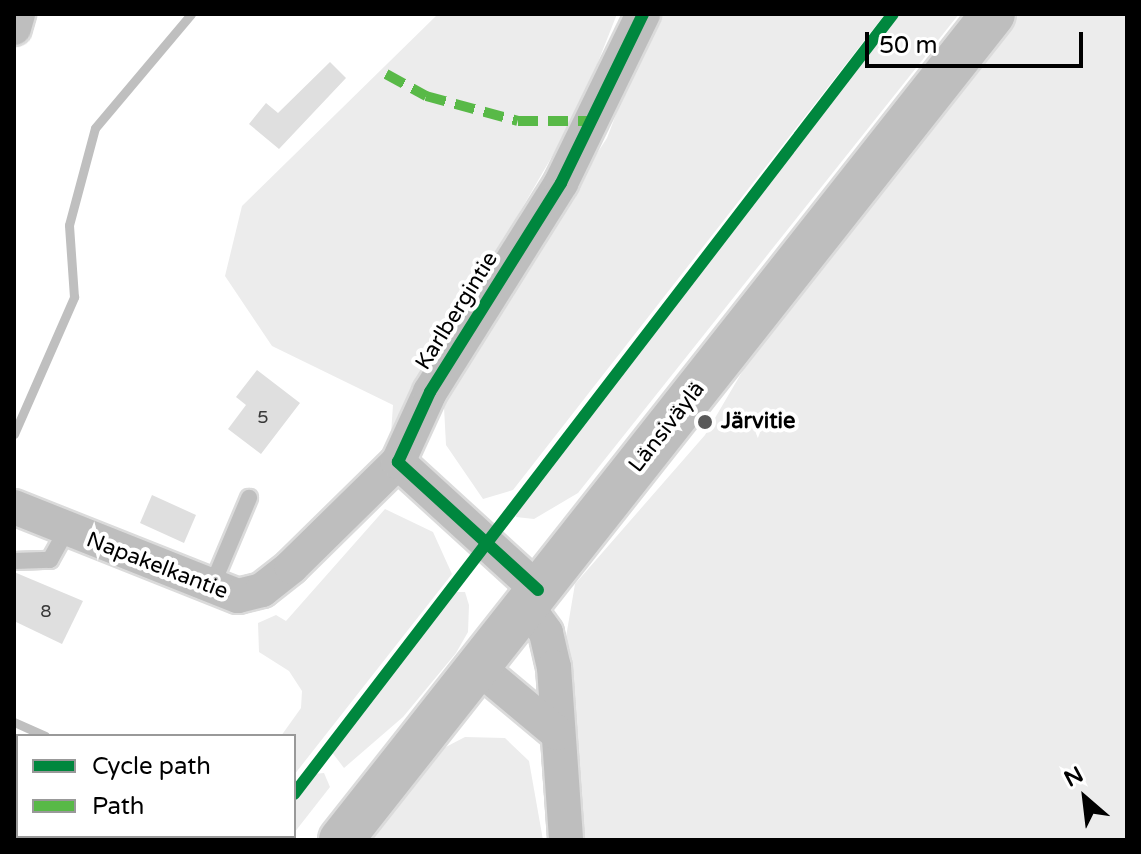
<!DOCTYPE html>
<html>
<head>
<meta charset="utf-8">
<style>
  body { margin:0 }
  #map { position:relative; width:1141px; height:854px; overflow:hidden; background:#fff; font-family:"Varela Round",sans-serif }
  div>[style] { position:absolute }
  .green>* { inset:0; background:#ececec }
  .stream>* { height:9px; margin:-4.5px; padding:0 4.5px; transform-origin:4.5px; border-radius:4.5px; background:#bfbfbf }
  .building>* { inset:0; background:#dfdfdf }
  .roads { filter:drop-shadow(2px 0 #dbdbdb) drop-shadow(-2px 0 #dbdbdb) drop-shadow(0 2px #dbdbdb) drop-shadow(0 -2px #dbdbdb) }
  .service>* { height:16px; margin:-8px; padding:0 8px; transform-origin:8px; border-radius:8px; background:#bebebe }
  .minor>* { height:34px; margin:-17px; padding:0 17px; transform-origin:17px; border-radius:17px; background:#bebebe }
  .primary>* { height:44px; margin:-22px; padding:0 22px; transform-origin:22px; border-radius:22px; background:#bebebe }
  .quiet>* { height:10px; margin-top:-5px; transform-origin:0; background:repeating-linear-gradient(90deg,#58b947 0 20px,transparent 0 30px) }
  .cycleway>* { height:12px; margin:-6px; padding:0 6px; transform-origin:6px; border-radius:6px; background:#00873e }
  .dots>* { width:22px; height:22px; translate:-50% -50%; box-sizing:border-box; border:4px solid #fff; border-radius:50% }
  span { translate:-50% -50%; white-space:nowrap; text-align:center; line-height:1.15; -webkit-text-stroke:8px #fff; paint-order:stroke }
  .number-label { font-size:18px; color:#383838 }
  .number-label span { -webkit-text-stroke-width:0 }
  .street-label { font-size:22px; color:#000 }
  .poi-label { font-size:22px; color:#000; font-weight:700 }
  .left { translate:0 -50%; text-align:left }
  .frame { position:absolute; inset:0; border:16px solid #000; pointer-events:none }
  .legend { position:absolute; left:16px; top:734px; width:280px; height:104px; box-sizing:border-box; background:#fff; border:2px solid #999; margin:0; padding:10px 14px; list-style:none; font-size:24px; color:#000 }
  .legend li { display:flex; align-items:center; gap:16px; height:40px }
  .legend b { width:40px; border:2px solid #999 }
  .north { position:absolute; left:1045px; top:758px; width:80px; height:80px; -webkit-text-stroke:6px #fff; paint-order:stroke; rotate:332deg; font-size:22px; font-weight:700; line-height:32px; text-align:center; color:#000 }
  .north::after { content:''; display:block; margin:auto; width:28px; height:36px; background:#000; clip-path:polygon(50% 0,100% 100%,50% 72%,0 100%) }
  .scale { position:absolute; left:865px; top:32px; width:218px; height:36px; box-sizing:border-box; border:4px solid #000; border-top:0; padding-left:10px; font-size:24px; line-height:28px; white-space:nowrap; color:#000; -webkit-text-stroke:6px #fff; paint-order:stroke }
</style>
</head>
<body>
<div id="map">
  <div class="green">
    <div style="clip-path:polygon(617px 14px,579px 110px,391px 434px,393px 405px,272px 346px,225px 276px,242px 206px,436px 16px)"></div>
    <div style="clip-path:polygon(654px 14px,885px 14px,513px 490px,483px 499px,446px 445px,444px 407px,515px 278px,607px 138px)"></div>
    <div style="clip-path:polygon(900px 14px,959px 14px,578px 493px,534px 519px,516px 517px,518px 505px,611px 382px)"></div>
    <div style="clip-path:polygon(1015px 14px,1127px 14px,1127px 840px,583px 840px,566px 637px,575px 584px,705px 435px,766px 331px)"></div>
    <div style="clip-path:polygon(385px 509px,433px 532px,452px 574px,294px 775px,294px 736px,281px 736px,301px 708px,302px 691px,289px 671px,259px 652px,258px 623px,276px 615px,286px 621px)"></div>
    <div style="clip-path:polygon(455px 592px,465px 592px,469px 605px,468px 632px,456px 653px,403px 717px,344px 768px,331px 751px)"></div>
    <div style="clip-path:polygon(465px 737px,505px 738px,529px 761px,543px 840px,363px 840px,440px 750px)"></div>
    <div style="clip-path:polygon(324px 773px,330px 787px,294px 833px,294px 799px,314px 774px)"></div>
    <div style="clip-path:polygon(71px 836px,246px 836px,69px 840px)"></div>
  </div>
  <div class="stream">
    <div style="left:14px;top:434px;width:150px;rotate:-66.3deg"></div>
    <div style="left:74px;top:297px;width:72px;rotate:-94deg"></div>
    <div style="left:69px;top:225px;width:100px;rotate:-75deg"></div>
    <div style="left:95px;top:128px;width:149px;rotate:-49.9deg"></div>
    <div style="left:14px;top:722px;width:34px;rotate:24deg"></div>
  </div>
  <div class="building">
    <div style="clip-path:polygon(330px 62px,346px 78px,279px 149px,249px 124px,266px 103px,278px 113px)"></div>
    <div style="clip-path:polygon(257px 370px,300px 403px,261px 454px,228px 429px,246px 405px,236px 397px)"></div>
    <div style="clip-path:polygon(152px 495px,196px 515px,184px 543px,140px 523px)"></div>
    <div style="clip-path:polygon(14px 572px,83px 601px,62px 644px,14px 621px)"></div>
  </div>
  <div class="roads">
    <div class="service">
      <div style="left:14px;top:561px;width:36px;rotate:-2deg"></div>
      <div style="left:50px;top:560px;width:33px;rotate:-61deg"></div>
      <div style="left:211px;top:588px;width:98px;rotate:-67.1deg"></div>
    </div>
    <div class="minor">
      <div style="left:14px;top:28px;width:15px;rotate:-74deg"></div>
      <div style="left:14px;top:507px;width:241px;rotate:21.7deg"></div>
      <div style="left:238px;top:596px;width:25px;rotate:-14deg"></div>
      <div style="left:262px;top:590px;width:37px;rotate:-38deg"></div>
      <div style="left:291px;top:567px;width:150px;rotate:-44.5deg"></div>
      <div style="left:538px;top:590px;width:190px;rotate:-137.6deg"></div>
      <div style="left:398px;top:462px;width:77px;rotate:-65.4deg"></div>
      <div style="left:430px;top:392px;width:247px;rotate:-57.9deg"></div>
      <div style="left:561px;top:183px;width:188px;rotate:-64.1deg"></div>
      <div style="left:526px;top:605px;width:34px;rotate:54deg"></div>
      <div style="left:546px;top:633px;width:35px;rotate:77deg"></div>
      <div style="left:554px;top:667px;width:173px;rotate:86deg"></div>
      <div style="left:478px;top:667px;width:103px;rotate:39.9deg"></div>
    </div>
    <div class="primary">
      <div style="left:341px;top:840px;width:1052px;rotate:-51.71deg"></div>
    </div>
  </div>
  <div class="quiet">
    <div style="left:386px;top:74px;width:46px;rotate:28.8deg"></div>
    <div style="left:426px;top:96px;width:95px;rotate:15.2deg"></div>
    <div style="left:518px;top:121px;width:73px"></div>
  </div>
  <div class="cycleway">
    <div style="left:538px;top:590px;width:190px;rotate:-137.6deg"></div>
    <div style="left:398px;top:462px;width:77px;rotate:-65.4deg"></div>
    <div style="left:430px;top:392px;width:247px;rotate:-57.9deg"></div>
    <div style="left:561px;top:183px;width:188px;rotate:-64.1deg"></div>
    <div style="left:294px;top:794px;width:983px;rotate:-52.48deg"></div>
  </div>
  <div class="dots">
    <div style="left:705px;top:422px;background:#595959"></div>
  </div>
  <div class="number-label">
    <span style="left:263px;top:417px">5</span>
    <span style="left:46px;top:611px">8</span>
  </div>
  <div class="street-label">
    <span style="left:457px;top:311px;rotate:-58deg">Karlbergintie</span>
    <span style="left:667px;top:427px;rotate:-52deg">Länsiväylä</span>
    <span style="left:157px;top:566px;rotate:21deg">Napakelkantie</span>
  </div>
  <div class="poi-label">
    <span class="left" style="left:721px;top:422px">Järvitie</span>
  </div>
  <div class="frame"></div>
  <ul class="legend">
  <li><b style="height:10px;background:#00873e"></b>Cycle path</li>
  <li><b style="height:10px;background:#58b947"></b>Path</li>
  </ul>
  <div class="north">N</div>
  <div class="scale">50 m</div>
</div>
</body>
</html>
